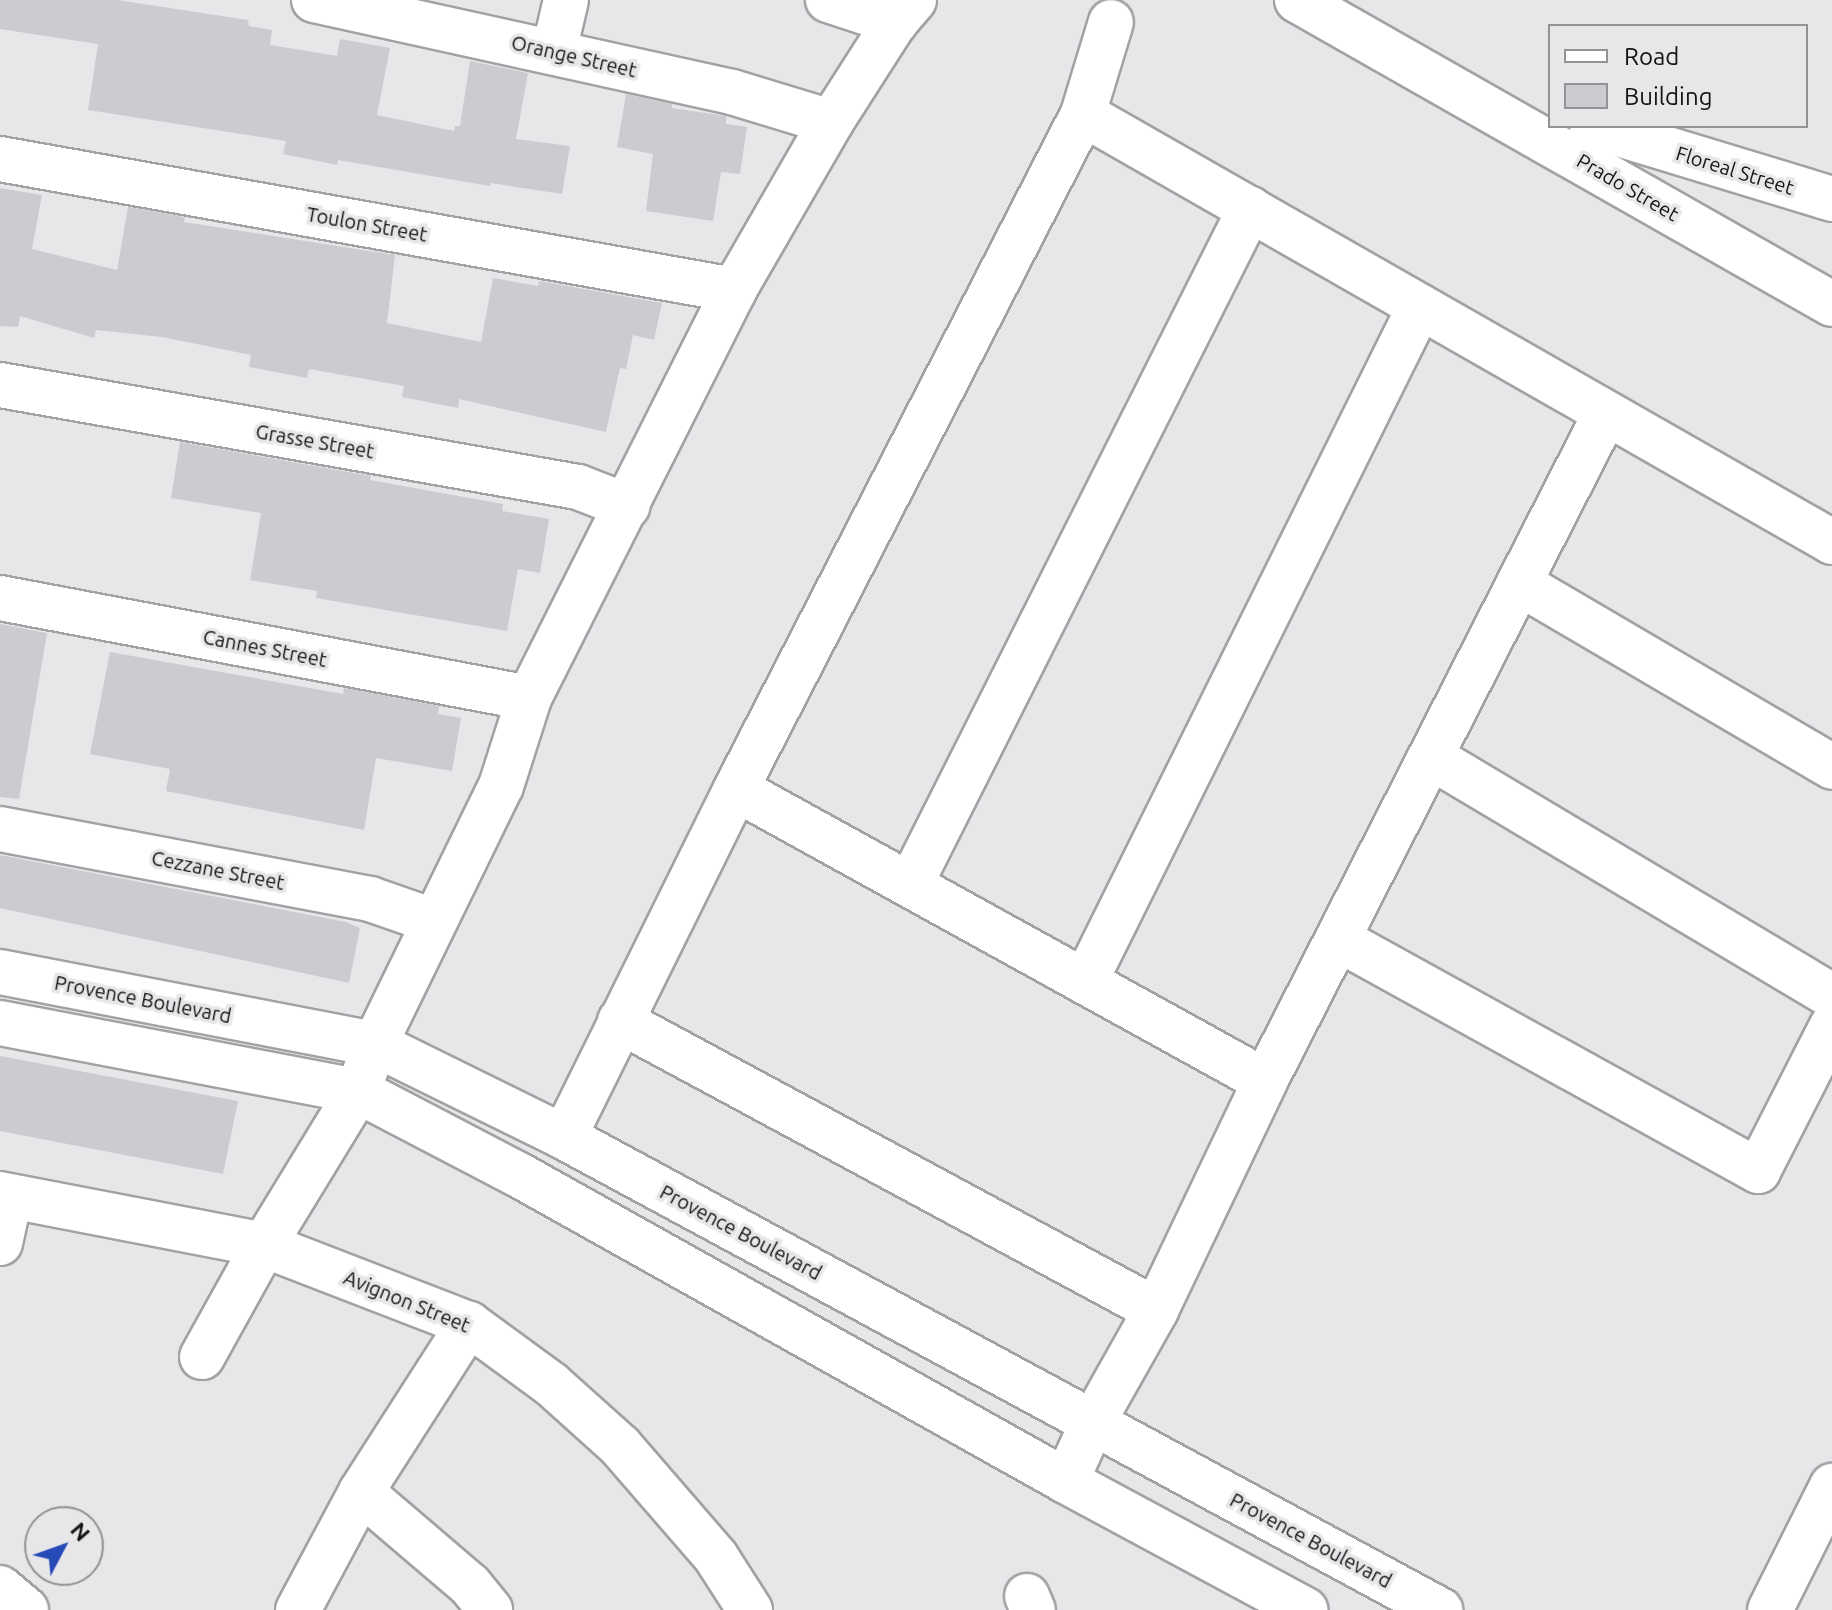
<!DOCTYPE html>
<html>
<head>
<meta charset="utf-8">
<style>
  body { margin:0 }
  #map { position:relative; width:1832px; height:1610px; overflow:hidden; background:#e7e7ea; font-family:Ubuntu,sans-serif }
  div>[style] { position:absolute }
  .building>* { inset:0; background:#ccccd0 }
  .roads { filter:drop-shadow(2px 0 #a2a2a5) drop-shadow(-2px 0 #a2a2a5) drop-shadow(0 2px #a2a2a5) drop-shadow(0 -2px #a2a2a5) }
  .street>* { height:44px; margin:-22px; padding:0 22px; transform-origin:22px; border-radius:22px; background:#fff }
  .secondary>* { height:44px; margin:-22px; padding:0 22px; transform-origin:22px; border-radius:22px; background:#fff }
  span { translate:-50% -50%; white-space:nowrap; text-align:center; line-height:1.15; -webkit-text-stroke:7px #e7e7ea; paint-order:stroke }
  .street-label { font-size:20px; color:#141415 }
  .legend { position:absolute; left:1548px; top:24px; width:260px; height:104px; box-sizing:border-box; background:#e7e7ea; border:2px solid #939395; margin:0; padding:10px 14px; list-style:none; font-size:24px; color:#141415 }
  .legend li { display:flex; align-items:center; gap:16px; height:40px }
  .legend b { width:40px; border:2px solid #939395 }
  .north { position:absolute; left:24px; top:1506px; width:80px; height:80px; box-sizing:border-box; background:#e7e7ea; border:2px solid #939395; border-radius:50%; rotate:49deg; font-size:22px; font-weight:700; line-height:32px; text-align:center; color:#141415 }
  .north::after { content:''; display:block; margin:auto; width:28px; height:36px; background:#274ab9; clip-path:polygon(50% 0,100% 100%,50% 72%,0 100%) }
</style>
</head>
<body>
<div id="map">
  <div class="building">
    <div style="clip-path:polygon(0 0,117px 0,248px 20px,249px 26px,272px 30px,270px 45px,337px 56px,340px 39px,390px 48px,377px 115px,454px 131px,455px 126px,460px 126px,470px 61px,528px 73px,516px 139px,570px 146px,562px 194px,491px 183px,490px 186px,338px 160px,337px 165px,283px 154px,286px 141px,88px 110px,98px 44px,0 29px)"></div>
    <div style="clip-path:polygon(626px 94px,672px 104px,672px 108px,726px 116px,726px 124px,747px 127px,740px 174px,721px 172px,713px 221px,646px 211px,653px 154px,617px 147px)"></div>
    <div style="clip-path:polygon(0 188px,42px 195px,32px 249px,117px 270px,128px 207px,185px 217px,184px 222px,395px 255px,387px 323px,481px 342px,493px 278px,538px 286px,539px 281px,662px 303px,654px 340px,633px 335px,626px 369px,620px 368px,606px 432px,459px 399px,458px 408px,402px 397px,404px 386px,309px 369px,307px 378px,249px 367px,251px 355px,162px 337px,96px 330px,94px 338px,20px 316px,18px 327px,0 326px)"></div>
    <div style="clip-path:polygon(180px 442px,371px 476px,370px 480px,503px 504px,502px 511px,549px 519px,540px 573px,518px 569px,507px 631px,316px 598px,317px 591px,250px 580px,261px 513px,171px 498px)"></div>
    <div style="clip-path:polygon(0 624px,47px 633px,19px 799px,0 797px)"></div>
    <div style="clip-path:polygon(110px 652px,343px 694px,344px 688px,439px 706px,438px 714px,461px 718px,452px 771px,376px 758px,364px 830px,166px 791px,170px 769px,90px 754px)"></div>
    <div style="clip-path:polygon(0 855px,346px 922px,360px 928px,349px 983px,0 908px)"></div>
    <div style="clip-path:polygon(0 1056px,238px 1101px,223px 1174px,0 1131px)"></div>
  </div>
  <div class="roads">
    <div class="street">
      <div style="left:314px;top:0;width:428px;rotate:12.4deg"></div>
      <div style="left:732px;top:92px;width:103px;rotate:16.9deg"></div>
      <div style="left:828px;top:0;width:71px;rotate:18.2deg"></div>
      <div style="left:1297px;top:0;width:615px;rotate:29.61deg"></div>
      <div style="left:554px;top:51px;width:52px;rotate:-76.8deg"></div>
      <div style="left:1083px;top:114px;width:863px;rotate:29.74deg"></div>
      <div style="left:1592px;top:126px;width:251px;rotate:16.9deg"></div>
      <div style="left:0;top:159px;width:746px;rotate:10.12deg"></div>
      <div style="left:0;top:385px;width:587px;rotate:10.01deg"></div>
      <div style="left:578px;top:487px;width:53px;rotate:21.2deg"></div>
      <div style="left:1519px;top:583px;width:363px;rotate:30.4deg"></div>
      <div style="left:0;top:598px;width:538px;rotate:10.7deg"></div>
      <div style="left:1431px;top:757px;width:467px;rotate:30.8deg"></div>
      <div style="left:736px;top:789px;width:604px;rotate:28.9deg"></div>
      <div style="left:0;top:829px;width:377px;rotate:10.7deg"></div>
      <div style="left:370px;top:899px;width:67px;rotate:19.2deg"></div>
      <div style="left:910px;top:885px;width:757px;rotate:-63.3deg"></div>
      <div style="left:1338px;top:939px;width:480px;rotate:28.9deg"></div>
      <div style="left:1758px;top:1171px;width:163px;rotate:-63deg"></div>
      <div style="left:1085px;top:982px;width:754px;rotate:-63.64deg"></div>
      <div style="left:620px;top:1021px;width:609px;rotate:28.33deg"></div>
      <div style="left:564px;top:1137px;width:388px;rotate:-63.7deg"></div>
      <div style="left:736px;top:789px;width:759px;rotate:-62.79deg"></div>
      <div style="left:1083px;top:114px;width:96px;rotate:-73.1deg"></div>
      <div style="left:0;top:1194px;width:269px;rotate:10.9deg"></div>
      <div style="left:264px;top:1245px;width:220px;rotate:21.1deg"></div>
      <div style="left:469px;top:1324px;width:102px;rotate:36.2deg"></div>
      <div style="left:551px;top:1384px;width:93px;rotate:41.9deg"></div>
      <div style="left:620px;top:1446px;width:147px;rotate:49.1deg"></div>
      <div style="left:716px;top:1557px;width:63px;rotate:57.3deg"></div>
      <div style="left:0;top:1243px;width:47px;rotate:-77.7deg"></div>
      <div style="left:202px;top:1357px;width:128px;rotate:-61deg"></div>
      <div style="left:264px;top:1245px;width:180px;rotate:-58.6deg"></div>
      <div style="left:358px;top:1091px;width:50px;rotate:-70.1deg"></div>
      <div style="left:1066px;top:1481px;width:65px;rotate:-65.4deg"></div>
      <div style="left:1093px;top:1422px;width:129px;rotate:-60.6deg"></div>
      <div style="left:1156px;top:1310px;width:254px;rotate:-64.5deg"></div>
      <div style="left:1265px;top:1081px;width:750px;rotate:-62.96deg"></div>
      <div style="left:361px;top:1492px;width:143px;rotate:40.5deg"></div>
      <div style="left:470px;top:1585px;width:32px;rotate:51deg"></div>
      <div style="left:0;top:1588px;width:34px;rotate:40deg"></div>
      <div style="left:1027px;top:1596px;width:15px;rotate:67deg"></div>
      <div style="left:298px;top:1610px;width:134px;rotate:-61.9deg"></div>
      <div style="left:361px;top:1492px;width:200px;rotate:-57.3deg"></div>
      <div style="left:1770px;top:1610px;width:139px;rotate:-63.4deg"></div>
    </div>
    <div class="secondary">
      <div style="left:0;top:972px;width:382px;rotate:10.9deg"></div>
      <div style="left:375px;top:1044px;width:211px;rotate:26.2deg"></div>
      <div style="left:564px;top:1137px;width:996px;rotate:28.37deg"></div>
      <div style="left:0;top:1023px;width:364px;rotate:10.8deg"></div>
      <div style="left:358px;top:1091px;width:182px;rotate:27.6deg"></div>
      <div style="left:519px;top:1175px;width:627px;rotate:29.22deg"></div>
      <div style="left:1066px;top:1481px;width:272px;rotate:28.3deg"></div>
      <div style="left:375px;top:1044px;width:287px;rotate:-64deg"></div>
      <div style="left:501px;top:786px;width:92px;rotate:-72.3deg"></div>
      <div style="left:529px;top:698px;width:457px;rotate:-63.3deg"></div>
      <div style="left:734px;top:290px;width:194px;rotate:-60deg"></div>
      <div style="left:831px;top:122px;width:119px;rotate:-57.4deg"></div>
      <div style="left:895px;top:22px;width:29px;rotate:-49deg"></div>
    </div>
  </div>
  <div class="street-label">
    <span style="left:574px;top:56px;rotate:13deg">Orange Street</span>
    <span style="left:1735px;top:170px;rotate:17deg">Floreal Street</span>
    <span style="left:1628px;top:187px;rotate:30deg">Prado Street</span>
    <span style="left:367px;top:224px;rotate:10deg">Toulon Street</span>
    <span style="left:315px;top:441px;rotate:10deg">Grasse Street</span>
    <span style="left:265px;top:648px;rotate:11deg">Cannes Street</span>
    <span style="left:218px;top:870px;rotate:11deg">Cezzane Street</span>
    <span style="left:143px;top:999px;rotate:11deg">Provence Boulevard</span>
    <span style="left:741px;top:1232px;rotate:28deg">Provence Boulevard</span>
    <span style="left:407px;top:1301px;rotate:22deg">Avignon Street</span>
    <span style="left:1311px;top:1540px;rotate:28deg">Provence Boulevard</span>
  </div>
  <ul class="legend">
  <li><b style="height:10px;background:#fff"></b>Road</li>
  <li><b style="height:22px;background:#ccccd0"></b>Building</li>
  </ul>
  <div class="north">N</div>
</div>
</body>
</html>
